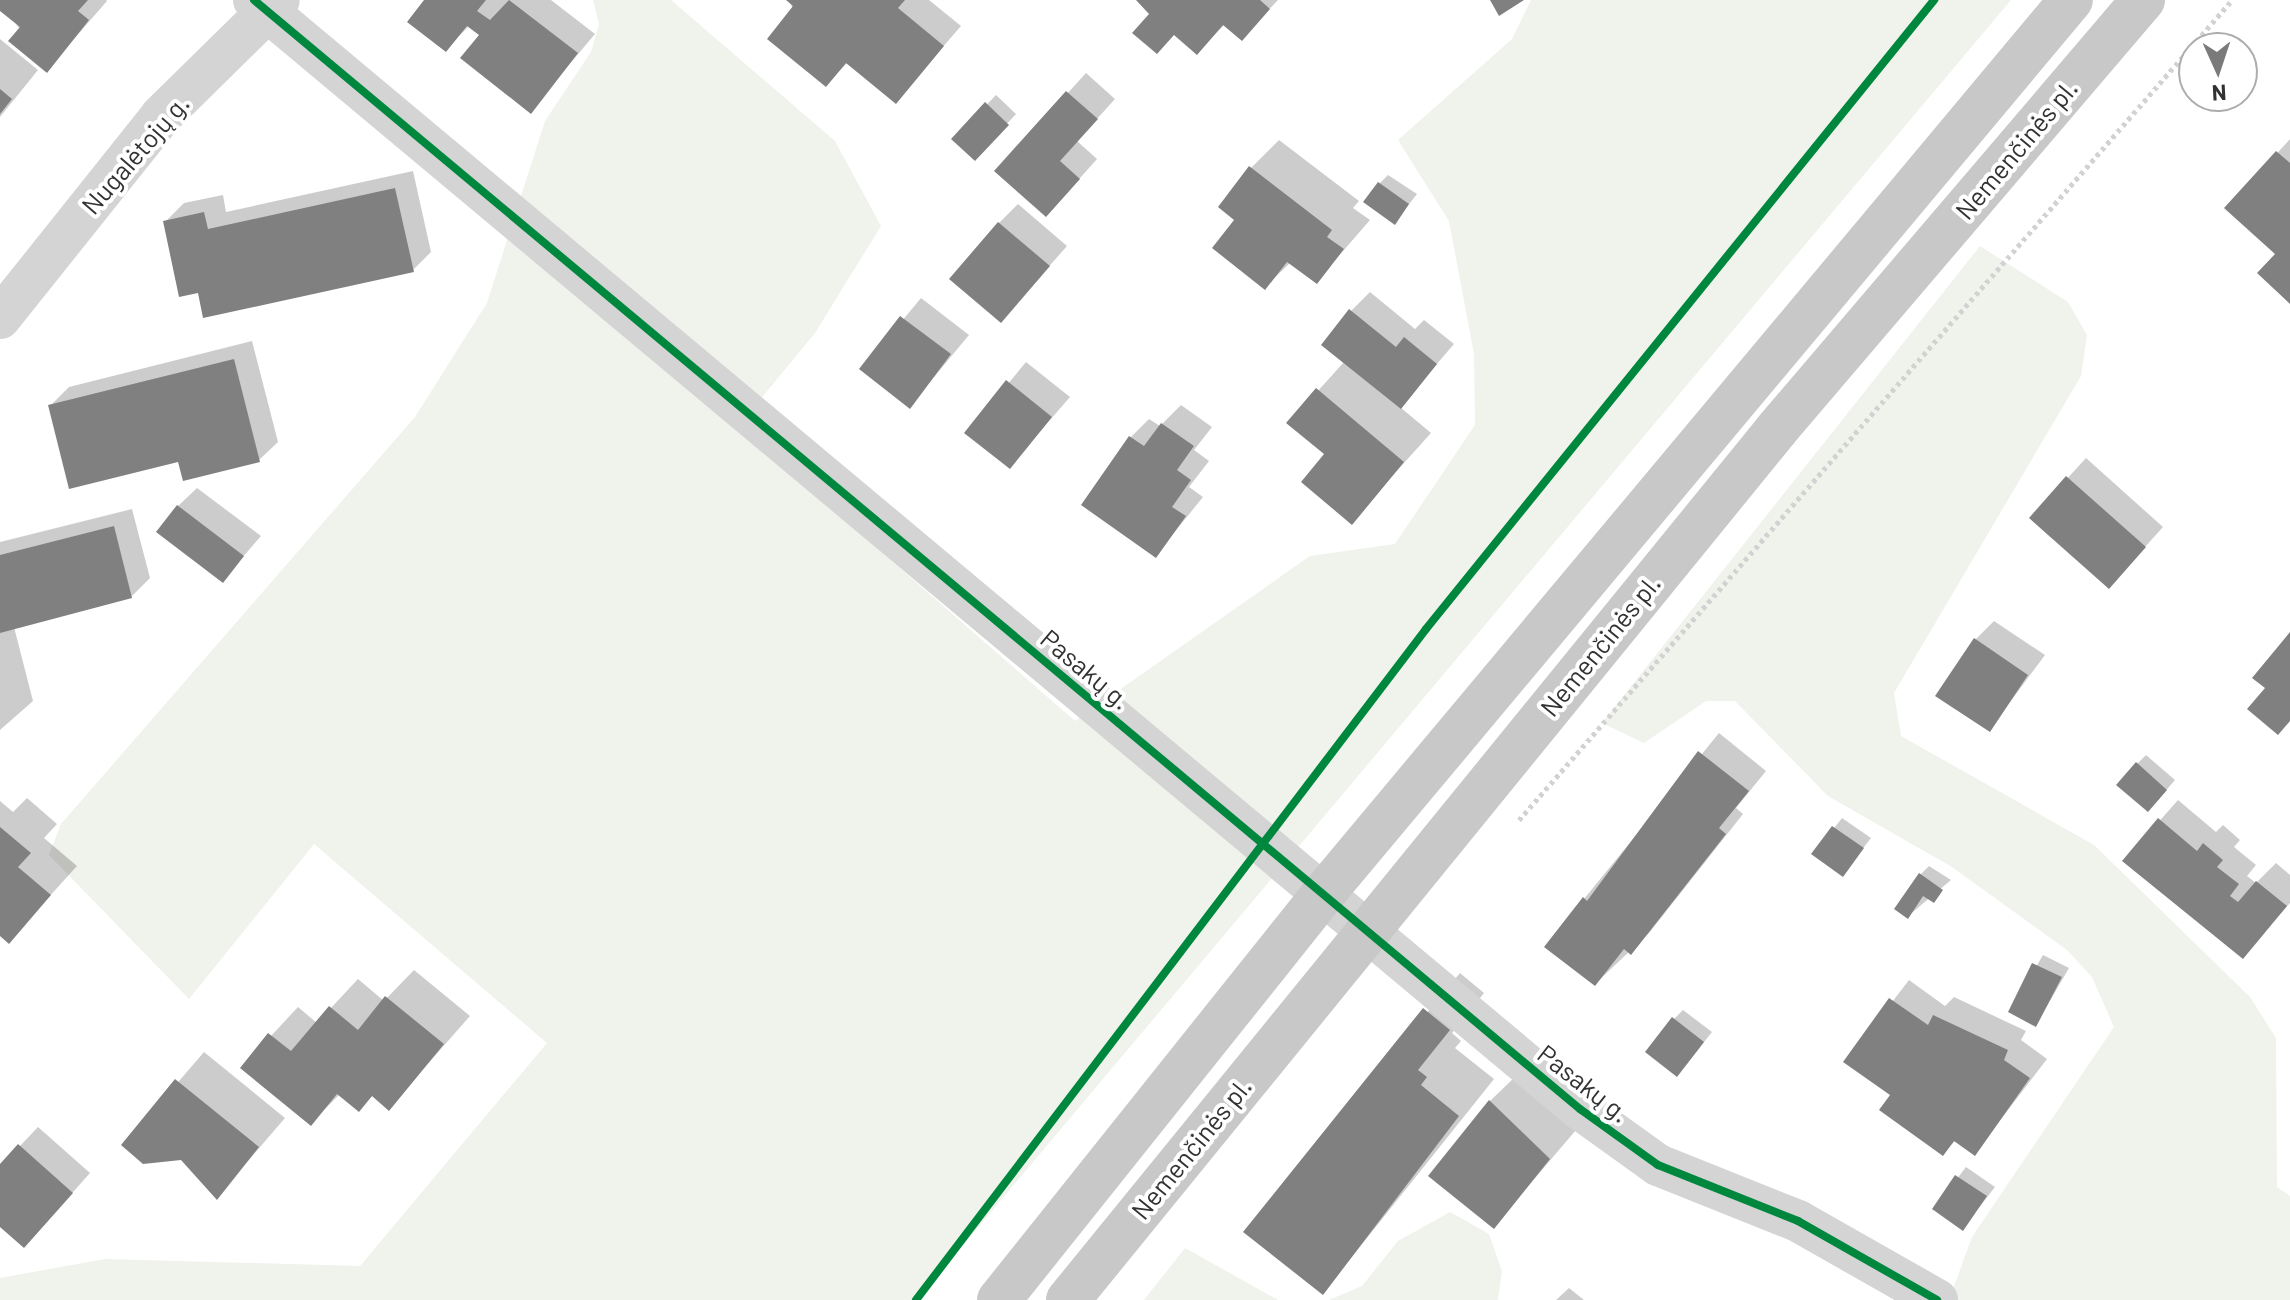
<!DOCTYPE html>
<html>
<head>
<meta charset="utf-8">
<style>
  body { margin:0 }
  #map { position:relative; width:2290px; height:1300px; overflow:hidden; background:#fff; font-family:Barlow,sans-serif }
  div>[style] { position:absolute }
  .green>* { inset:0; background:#f0f2ec }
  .shadow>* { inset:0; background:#0003 }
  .building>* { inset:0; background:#808080 }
  .path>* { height:5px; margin-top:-2.5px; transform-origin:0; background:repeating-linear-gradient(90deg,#d2d2d2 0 4px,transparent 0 8px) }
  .street>* { height:42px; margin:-21px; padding:0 21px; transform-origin:21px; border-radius:21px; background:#d4d4d4 }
  .primary>* { height:44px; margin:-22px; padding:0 22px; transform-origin:22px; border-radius:22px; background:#c8c8c8 }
  .cycleway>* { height:8px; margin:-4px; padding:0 4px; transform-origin:4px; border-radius:4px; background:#00873e }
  span { translate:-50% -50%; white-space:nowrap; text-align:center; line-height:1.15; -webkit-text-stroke:8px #fff; paint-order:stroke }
  .street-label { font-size:26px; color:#323232 }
  .north { position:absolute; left:2178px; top:32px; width:80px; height:80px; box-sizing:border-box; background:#fff; border:2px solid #adadad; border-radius:50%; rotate:177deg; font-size:22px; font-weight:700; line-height:32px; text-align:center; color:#323232 }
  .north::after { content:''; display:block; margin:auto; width:28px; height:36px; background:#7a7a7a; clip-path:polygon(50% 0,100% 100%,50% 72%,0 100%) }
</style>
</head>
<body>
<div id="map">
  <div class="green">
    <div style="clip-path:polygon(593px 0,671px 0,835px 141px,881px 226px,815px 333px,745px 418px,753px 440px,1075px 721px,1310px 556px,1395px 544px,1475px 425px,1474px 354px,1449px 221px,1398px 140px,1512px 39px,1531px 0,2011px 0,917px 1300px,0 1300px,0 1278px,105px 1259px,360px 1266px,547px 1043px,314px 844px,189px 999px,49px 855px,61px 824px,415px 417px,487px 303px,545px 121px,591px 52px,599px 24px)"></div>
    <div style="clip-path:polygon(1980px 246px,2068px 302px,2087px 335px,2081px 376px,1894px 693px,1901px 736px,2094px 845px,2250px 997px,2276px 1038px,2277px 1187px,2290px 1196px,2290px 1300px,1949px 1300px,1972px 1237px,2114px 1027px,2092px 977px,2067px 950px,1952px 867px,1828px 796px,1735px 701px,1706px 701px,1644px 743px,1602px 723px)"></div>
    <div style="clip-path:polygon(1450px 1212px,1489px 1234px,1502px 1271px,1498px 1300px,1329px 1300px,1362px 1286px,1398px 1241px)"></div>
    <div style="clip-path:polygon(1185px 1248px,1278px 1300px,1144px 1300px)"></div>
  </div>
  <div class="shadow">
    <div style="clip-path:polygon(0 0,106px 0,107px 1px,47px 70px)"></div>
    <div style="clip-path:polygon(426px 0,551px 0,595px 34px,530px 111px,486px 28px,470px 25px,446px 49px)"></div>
    <div style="clip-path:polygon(789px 0,929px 0,961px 26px,896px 101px,848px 62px,826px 85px)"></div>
    <div style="clip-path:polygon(1139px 0,1278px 0,1242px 38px,1225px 24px,1197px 53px)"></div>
    <div style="clip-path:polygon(0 39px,38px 70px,0 117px)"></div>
    <div style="clip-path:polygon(1086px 73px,1115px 99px,1077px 141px,1097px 159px,1064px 196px,997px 171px)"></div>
    <div style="clip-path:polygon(996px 95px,1016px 114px,975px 158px,954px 139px)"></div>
    <div style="clip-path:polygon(2290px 139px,2290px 301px,2278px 254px,2227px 208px)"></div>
    <div style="clip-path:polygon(1279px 140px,1359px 201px,1353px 208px,1370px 220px,1317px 281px,1291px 262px,1265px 287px,1237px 219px,1251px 168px)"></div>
    <div style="clip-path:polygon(413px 171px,431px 252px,413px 270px,199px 291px,165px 222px,184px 203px,223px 195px,226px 212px)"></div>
    <div style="clip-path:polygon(1388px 175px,1417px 194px,1395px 222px,1379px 184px)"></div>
    <div style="clip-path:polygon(1018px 204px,1067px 246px,1001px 321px,999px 223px)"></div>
    <div style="clip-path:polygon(1370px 292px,1415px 329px,1424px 320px,1454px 344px,1400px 407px,1431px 433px,1351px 522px,1327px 454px,1289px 423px,1344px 362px,1351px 311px)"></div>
    <div style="clip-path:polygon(921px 298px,969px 335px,910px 406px,862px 369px)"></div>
    <div style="clip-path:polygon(252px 341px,278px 442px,259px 460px,179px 460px,50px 406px,69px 387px)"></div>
    <div style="clip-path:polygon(1026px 362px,1070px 397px,1010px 466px,967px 433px)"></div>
    <div style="clip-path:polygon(1181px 405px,1212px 427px,1194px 450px,1209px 461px,1189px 487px,1203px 497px,1156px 555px,1131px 437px,1149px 419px,1160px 426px)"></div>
    <div style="clip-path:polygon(2086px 458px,2163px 527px,2127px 567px,2032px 517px)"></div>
    <div style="clip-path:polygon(197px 488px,261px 536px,223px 580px,178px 506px)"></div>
    <div style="clip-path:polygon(132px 509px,150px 578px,131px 597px,14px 627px,33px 701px,0 730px,0 542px)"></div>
    <div style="clip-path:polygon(1994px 621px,2045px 655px,1990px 729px,1975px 640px)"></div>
    <div style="clip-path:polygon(1719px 733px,1766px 771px,1736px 808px,1743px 814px,1649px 933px,1595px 984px,1584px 899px)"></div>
    <div style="clip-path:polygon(2146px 755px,2175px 780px,2157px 801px,2137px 764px)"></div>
    <div style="clip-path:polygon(27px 798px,57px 824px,44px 838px,77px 866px,9px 941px,0 934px,0 801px,13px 812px)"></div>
    <div style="clip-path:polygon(2178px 800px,2216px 832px,2223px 825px,2240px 840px,2234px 847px,2256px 865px,2247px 876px,2256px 883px,2276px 863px,2290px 875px,2290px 903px,2243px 956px,2125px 860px)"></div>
    <div style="clip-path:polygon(1842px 818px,1871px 838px,1843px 874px,1814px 854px)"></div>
    <div style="clip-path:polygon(1929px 866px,1951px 880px,1908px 916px,1920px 875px)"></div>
    <div style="clip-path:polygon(2043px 955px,2069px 968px,2036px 1025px,2010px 1011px)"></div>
    <div style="clip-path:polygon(414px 970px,470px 1016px,389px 1108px,373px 1095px,359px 1110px,340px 1094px,311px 1123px,242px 1067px,298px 1007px,317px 1023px,358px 979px,384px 1001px)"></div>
    <div style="clip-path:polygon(1460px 973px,1484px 993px,1452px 1033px,1461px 1041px,1455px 1048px,1494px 1079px,1323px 1293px,1246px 1232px)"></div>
    <div style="clip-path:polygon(1909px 980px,1945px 1006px,1954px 997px,2026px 1031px,2021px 1040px,2047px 1059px,1975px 1153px,1956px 1140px,1943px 1153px,1893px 1094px,1846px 1062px)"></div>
    <div style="clip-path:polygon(1683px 1010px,1712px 1032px,1686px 1065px,1674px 1019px)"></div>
    <div style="clip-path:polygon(204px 1052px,285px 1118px,217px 1197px,182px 1158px,124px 1145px)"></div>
    <div style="clip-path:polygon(1518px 1074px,1576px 1130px,1494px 1226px,1490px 1101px)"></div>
    <div style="clip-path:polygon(38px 1127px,90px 1173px,42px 1227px,0 1225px,0 1167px)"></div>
    <div style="clip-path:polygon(1966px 1167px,1995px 1187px,1963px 1228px,1934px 1209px)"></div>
    <div style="clip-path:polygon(1569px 1288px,1584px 1300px,1556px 1300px)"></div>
  </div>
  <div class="building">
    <div style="clip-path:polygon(0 0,88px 0,78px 11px,89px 20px,47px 73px,8px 41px,20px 27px,0 11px)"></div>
    <div style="clip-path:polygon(424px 0,486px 0,477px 11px,490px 20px,509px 0,578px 53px,531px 114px,460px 58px,479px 35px,467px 26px,446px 52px,407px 22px)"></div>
    <div style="clip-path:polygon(786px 0,905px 0,898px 8px,944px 46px,896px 104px,846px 63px,826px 87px,767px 39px,793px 6px)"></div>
    <div style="clip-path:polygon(1136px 0,1260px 0,1270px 9px,1242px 41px,1223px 25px,1197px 55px,1174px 35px,1157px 54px,1132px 33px,1149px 14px)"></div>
    <div style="clip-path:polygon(1490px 0,1524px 0,1499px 16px)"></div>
    <div style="clip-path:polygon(0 89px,12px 99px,0 114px)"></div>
    <div style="clip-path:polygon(1066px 91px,1098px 119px,1060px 161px,1080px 179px,1046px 217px,994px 171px)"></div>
    <div style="clip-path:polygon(985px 102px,1009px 125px,975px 161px,951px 139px)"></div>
    <div style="clip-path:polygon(2276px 151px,2290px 163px,2290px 304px,2257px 273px,2275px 254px,2224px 208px)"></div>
    <div style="clip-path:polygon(1249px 166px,1332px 230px,1327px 237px,1344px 249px,1317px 284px,1287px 262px,1265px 290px,1212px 248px,1234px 220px,1218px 207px)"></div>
    <div style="clip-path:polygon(1378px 182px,1409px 204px,1395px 225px,1363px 202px)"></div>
    <div style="clip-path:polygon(395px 188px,414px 272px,203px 318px,198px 293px,179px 297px,163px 221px,204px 212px,208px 229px)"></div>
    <div style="clip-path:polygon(998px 222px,1050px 266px,1001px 323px,949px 279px)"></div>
    <div style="clip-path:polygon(1349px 309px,1396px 347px,1404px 337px,1437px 364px,1401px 409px,1321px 345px)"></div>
    <div style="clip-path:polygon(900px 316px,951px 354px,910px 409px,859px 369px)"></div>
    <div style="clip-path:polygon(234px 359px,260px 462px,183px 481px,178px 462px,69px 489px,48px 405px)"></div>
    <div style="clip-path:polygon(1006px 380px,1052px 417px,1010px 469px,964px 433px)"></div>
    <div style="clip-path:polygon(1316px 388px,1404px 462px,1352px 525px,1301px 482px,1324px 454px,1286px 423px)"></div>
    <div style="clip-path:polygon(1161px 423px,1194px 446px,1177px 470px,1191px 480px,1172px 507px,1186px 516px,1156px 558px,1081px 505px,1129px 436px,1144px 446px)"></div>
    <div style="clip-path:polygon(2066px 476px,2146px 547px,2109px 589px,2029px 518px)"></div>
    <div style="clip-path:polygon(177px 505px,244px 556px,223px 583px,156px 532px)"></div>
    <div style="clip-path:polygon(114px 526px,132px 598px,0 633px,0 555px)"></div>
    <div style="clip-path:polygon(2290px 632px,2290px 721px,2278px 735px,2247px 709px,2265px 688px,2252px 678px)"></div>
    <div style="clip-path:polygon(1974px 638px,2028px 675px,1990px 732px,1935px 696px)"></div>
    <div style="clip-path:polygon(1698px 751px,1749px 791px,1719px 828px,1726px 834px,1631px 955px,1624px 949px,1595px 986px,1544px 947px,1583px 897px,1587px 901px)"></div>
    <div style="clip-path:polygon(2136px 762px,2167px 790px,2148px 812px,2116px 785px)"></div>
    <div style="clip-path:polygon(2158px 818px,2197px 851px,2203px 843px,2223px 860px,2217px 867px,2239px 884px,2230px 896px,2238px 902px,2256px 881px,2287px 906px,2243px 959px,2122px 861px)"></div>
    <div style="clip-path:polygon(1832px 826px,1864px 848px,1843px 877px,1811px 854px)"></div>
    <div style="clip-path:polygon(0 827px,31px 853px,18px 867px,51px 895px,9px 944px,0 936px)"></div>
    <div style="clip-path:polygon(1919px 873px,1943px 890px,1934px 903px,1923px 896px,1908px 919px,1894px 909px)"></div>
    <div style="clip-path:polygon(2032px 963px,2062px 977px,2036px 1027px,2008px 1012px)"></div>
    <div style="clip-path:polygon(385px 996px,444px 1044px,389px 1111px,372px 1096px,359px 1112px,337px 1094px,311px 1126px,240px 1068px,268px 1033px,291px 1051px,329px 1006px,358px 1030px)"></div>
    <div style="clip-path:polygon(1889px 998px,1928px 1025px,1933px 1015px,2008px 1050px,2004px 1060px,2030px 1078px,1975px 1156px,1954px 1141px,1943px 1156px,1879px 1110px,1890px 1095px,1843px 1062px)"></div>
    <div style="clip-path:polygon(1423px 1008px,1450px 1030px,1418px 1070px,1427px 1077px,1421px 1085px,1459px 1116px,1323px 1295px,1243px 1232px)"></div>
    <div style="clip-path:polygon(1672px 1017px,1704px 1042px,1677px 1077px,1645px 1052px)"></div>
    <div style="clip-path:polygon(175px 1079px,259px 1147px,217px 1200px,181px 1160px,143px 1164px,121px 1145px)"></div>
    <div style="clip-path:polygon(1489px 1100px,1550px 1159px,1494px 1229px,1428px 1176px)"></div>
    <div style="clip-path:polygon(18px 1144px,73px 1193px,24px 1248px,0 1227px,0 1164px)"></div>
    <div style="clip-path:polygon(1955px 1175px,1987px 1196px,1963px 1231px,1932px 1209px)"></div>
  </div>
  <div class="path">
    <div style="left:1519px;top:820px;width:1087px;rotate:-48.99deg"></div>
  </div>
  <div class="street">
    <div style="left:254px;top:0;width:1729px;rotate:39.91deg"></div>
    <div style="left:1580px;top:1109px;width:96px;rotate:35.7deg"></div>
    <div style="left:1658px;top:1165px;width:151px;rotate:21.8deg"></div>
    <div style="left:1798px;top:1221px;width:160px;rotate:29.6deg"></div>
    <div style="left:0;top:318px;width:258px;rotate:-51.4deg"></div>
    <div style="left:161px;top:116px;width:165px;rotate:-44.5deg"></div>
  </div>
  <div class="primary">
    <div style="left:999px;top:1300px;width:521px;rotate:-51.39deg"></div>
    <div style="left:1324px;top:893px;width:1164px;rotate:-50.09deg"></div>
    <div style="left:1068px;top:1300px;width:1123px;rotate:-50.85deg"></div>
    <div style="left:1777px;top:429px;width:564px;rotate:-49.53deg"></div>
  </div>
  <div class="cycleway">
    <div style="left:254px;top:0;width:1729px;rotate:39.91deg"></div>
    <div style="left:1580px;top:1109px;width:96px;rotate:35.7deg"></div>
    <div style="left:1658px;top:1165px;width:151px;rotate:21.8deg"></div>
    <div style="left:1798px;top:1221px;width:160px;rotate:29.6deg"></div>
    <div style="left:916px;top:1300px;width:843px;rotate:-52.76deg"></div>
    <div style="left:1426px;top:629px;width:809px;rotate:-51.07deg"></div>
  </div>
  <div class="street-label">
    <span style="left:2016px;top:149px;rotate:-50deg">Nemenčinės pl.</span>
    <span style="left:135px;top:154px;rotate:-49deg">Nugalėtojų g.</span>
    <span style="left:1600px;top:645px;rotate:-51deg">Nemenčinės pl.</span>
    <span style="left:1086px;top:669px;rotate:40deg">Pasakų g.</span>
    <span style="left:1584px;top:1083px;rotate:38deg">Pasakų g.</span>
    <span style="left:1191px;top:1148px;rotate:-51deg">Nemenčinės pl.</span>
  </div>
  <div class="north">N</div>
</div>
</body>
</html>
